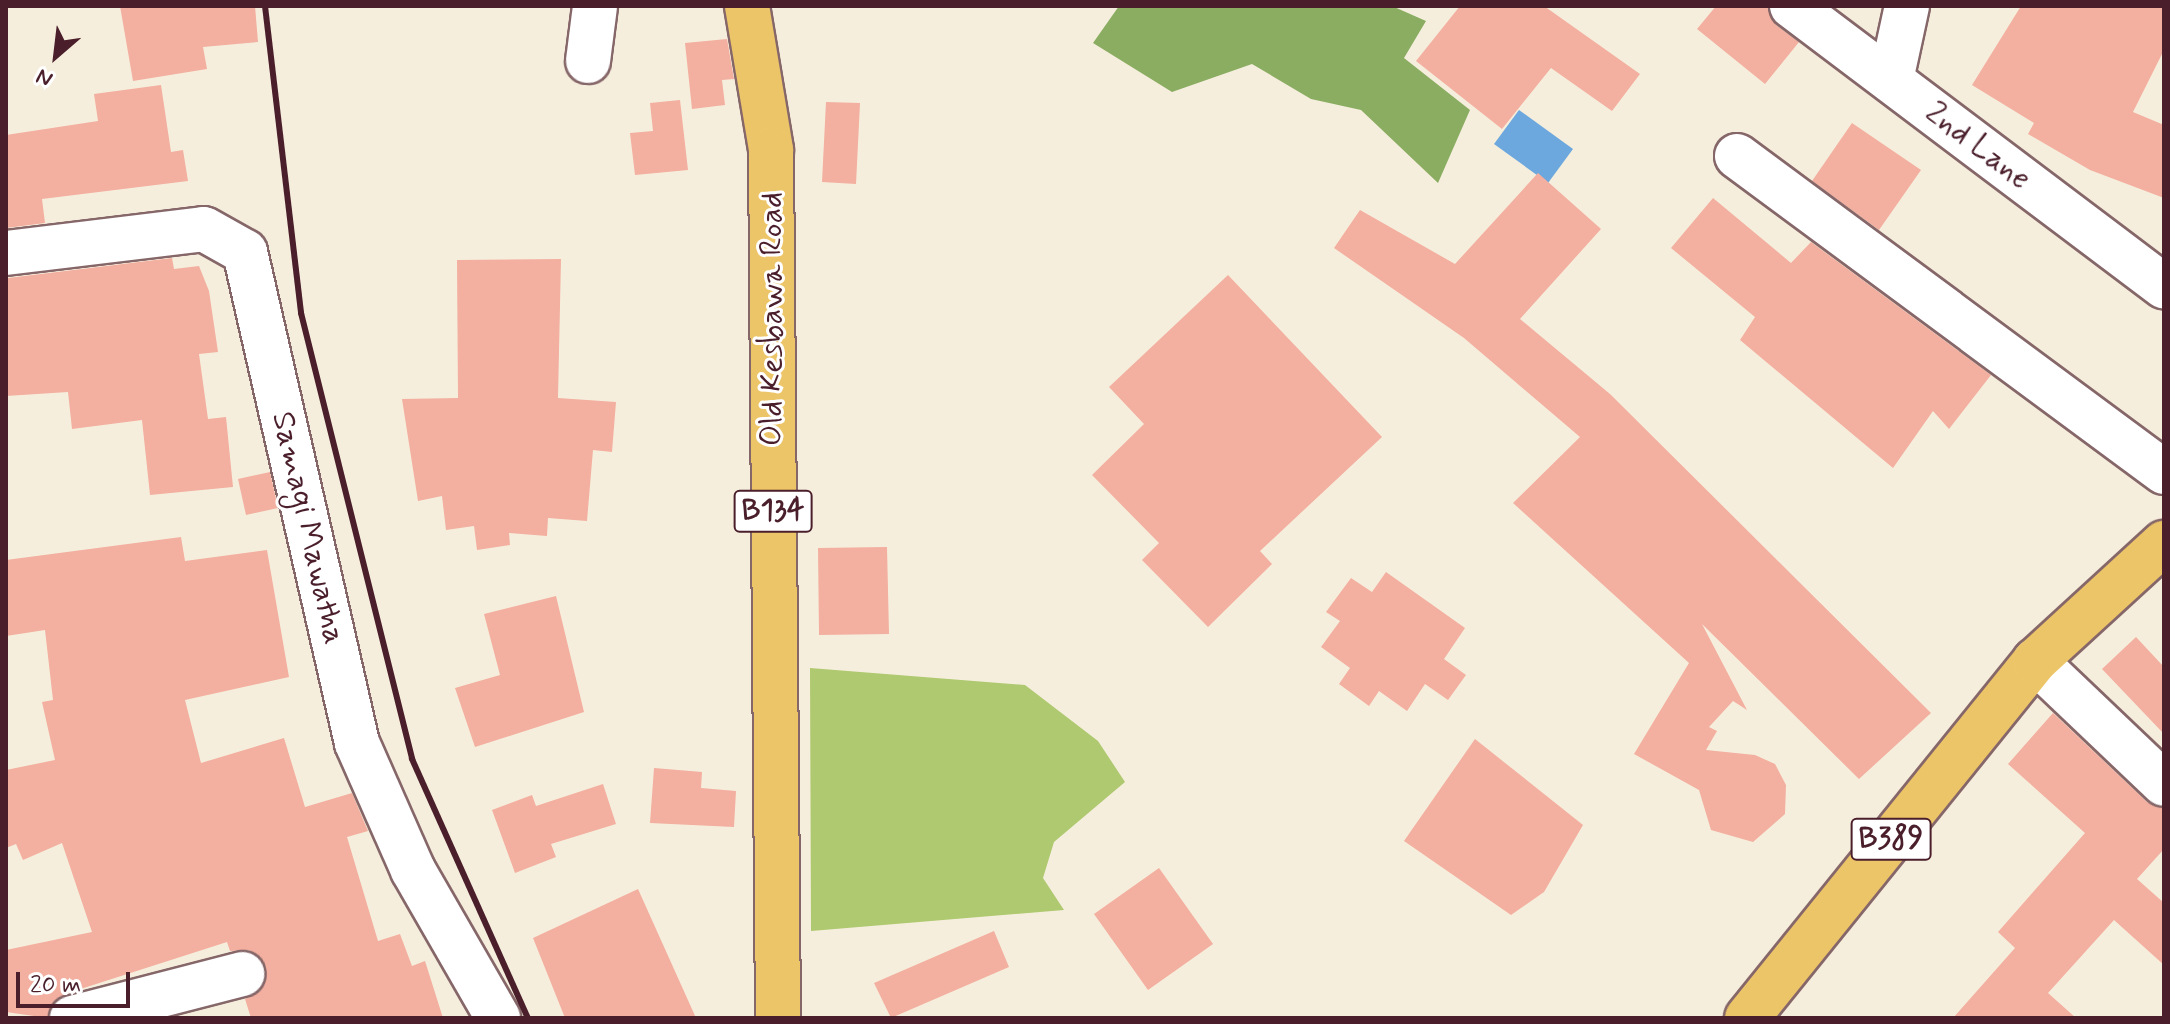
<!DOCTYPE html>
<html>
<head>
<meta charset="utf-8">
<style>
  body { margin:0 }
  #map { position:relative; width:2170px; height:1024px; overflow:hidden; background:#f6eedd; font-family:Mynerve,sans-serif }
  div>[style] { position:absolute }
  .green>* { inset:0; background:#aec96f }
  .forest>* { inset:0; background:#8aad62 }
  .water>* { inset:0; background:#6ca7dd }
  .building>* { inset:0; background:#f3af9f }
  .roads { filter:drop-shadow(2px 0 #866769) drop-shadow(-2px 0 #866769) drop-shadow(0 2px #866769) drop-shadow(0 -2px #866769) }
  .minor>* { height:44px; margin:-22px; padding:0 22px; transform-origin:22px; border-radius:22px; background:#fff }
  .tertiary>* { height:44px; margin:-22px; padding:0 22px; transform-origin:22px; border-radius:22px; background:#fff }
  .primary>* { height:44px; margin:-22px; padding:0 22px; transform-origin:22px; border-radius:22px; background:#edc569 }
  .rail>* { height:6px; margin:-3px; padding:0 3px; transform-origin:3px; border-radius:3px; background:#4a1f2b }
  span { translate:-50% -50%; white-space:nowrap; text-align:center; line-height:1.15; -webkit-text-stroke:6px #fff; paint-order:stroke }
  .shield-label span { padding:2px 6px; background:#fff; border:2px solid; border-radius:6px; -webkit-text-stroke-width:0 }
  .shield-label { font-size:30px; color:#4a1f2b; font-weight:700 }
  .street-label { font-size:32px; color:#4a1f2b }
  .frame { position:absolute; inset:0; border:8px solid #4a1f2b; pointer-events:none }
  .north { position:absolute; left:16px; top:16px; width:80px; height:80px; -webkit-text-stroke:6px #fff; paint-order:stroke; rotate:208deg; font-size:22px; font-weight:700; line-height:32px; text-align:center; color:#4a1f2b }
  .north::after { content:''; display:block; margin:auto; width:28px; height:36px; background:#4a1f2b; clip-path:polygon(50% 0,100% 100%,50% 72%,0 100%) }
  .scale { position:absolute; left:16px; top:972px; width:114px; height:36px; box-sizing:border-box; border:4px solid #4a1f2b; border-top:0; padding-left:10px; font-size:24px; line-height:28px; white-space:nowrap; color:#4a1f2b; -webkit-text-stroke:6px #fff; paint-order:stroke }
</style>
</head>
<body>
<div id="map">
  <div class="green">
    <div style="clip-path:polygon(810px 668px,1025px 685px,1098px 741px,1125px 782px,1054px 842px,1043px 878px,1064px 910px,811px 931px)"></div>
  </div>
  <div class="forest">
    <div style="clip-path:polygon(1119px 6px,1392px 6px,1426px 21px,1404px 58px,1470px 110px,1438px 183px,1361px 110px,1311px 99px,1252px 64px,1172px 92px,1093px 43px)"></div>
  </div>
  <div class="water">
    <div style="clip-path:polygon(1519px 110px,1573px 149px,1548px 183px,1494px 144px)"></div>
  </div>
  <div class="building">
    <div style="clip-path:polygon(120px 6px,255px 6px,258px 42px,203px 47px,207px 69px,133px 81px)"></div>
    <div style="clip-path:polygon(1460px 6px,1544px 6px,1640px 74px,1612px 111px,1551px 68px,1502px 129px,1416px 61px)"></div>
    <div style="clip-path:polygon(1716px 6px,1768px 6px,1776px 25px,1799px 42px,1765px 84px,1697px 29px)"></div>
    <div style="clip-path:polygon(2021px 6px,2164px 6px,2164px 50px,2133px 112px,2164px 125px,2164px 198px,2090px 170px,2028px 134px,2034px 123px,1972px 85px)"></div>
    <div style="clip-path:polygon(727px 39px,734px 79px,722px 80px,725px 105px,692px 109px,685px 43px)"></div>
    <div style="clip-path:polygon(161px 85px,171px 152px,183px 150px,188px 181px,42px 199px,45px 223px,6px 228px,6px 135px,98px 121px,94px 94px)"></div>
    <div style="clip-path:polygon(680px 100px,688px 170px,635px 175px,630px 133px,653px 131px,650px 103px)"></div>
    <div style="clip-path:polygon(826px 102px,860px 103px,856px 184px,822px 182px)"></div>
    <div style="clip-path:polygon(1852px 123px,1921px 170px,1879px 230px,1812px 181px)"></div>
    <div style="clip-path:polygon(1538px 173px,1601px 229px,1520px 319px,1610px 394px,1931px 713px,1859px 779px,1702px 624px,1747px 710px,1733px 701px,1709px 727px,1717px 731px,1706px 750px,1755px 755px,1775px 764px,1786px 785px,1785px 814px,1753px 842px,1711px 830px,1699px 790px,1634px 754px,1689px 663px,1513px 503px,1580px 437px,1464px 338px,1334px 248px,1360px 210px,1455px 264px)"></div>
    <div style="clip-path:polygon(1713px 198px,1791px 263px,1811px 242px,1991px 375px,1949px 429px,1933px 411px,1893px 468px,1740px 340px,1755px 317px,1671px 248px)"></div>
    <div style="clip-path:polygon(172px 258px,174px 269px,199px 266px,209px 291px,218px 352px,199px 354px,208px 419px,226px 417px,233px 487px,150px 495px,142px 420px,72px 429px,68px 392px,6px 396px,8px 278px)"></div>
    <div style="clip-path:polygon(561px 259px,558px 398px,616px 402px,612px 452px,593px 450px,587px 521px,548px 518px,547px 536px,509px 533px,510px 545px,477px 550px,474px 526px,446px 530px,442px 496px,418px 501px,402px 399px,458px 398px,457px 260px)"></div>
    <div style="clip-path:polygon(1228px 275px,1382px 437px,1260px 551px,1272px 564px,1208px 627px,1142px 560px,1159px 543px,1092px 475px,1144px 424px,1109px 387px)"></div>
    <div style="clip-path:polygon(270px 472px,278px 508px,246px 515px,238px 479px)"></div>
    <div style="clip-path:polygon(181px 537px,185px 561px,267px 550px,289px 677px,185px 700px,201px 763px,284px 738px,305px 807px,352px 793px,368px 831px,347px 837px,378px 941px,400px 934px,412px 966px,425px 961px,443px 1018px,251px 1018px,245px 999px,260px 991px,266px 967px,249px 950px,230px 951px,227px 942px,65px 994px,48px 1018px,6px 1012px,6px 950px,92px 932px,62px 843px,23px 860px,16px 844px,6px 848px,6px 770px,55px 760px,42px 702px,53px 700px,45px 630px,6px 636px,6px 560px)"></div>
    <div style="clip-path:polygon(887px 547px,889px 634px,819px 635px,818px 548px)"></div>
    <div style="clip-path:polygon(1386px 572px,1465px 628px,1444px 659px,1466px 675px,1448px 700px,1425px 684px,1407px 711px,1379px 691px,1369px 706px,1339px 684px,1350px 668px,1321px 647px,1340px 621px,1326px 612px,1351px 578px,1372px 592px)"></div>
    <div style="clip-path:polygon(556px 596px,584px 712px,475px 747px,455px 688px,500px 675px,484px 614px)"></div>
    <div style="clip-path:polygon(2136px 637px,2164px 667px,2164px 734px,2102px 669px)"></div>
    <div style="clip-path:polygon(2053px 713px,2147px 802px,2164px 808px,2164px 849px,2137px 879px,2164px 903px,2164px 965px,2114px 920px,2048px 993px,2076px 1018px,1953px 1018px,2015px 948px,1998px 932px,2085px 833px,2008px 764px)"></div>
    <div style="clip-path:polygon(1475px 739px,1583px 825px,1544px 892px,1511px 915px,1404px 841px)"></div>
    <div style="clip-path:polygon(654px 768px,702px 772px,701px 788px,736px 791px,734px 827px,650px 823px)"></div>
    <div style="clip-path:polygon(603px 784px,616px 824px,551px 844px,556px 857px,515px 873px,492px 810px,532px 795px,536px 806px)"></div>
    <div style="clip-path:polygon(1159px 868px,1213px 944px,1148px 990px,1094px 914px)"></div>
    <div style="clip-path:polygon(638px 889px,696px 1018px,565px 1018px,533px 938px)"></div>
    <div style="clip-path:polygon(994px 931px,1009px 967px,891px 1018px,874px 983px)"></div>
  </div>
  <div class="roads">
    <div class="minor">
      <div style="left:1792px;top:6px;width:466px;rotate:37deg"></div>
      <div style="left:588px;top:61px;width:55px;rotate:-82.7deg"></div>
      <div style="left:1891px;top:80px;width:76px;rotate:-77.8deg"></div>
      <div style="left:1737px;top:156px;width:531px;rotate:36.5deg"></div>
      <div style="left:6px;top:253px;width:199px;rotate:-6.9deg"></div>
      <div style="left:204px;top:229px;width:47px;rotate:29.3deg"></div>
      <div style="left:245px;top:252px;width:504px;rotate:77.15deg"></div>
      <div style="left:357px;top:743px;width:139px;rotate:66.2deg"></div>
      <div style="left:413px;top:870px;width:171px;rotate:60.1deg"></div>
      <div style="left:72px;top:1018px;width:176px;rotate:-14.5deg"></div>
    </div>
    <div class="tertiary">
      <div style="left:2035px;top:661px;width:178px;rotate:43.6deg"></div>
    </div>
    <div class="primary">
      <div style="left:747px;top:6px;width:146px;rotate:80.5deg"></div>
      <div style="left:771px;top:150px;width:868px;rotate:89.54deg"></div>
      <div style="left:1747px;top:1018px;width:459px;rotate:-51.1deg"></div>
      <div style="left:2035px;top:661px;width:175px;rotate:-42.5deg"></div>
    </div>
  </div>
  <div class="rail">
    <div style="left:265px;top:6px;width:309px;rotate:83.3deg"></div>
    <div style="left:301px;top:313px;width:460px;rotate:76deg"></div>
    <div style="left:412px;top:759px;width:284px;rotate:65.9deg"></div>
  </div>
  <div class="shield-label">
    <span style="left:773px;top:511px">B134</span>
    <span style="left:1891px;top:839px">B389</span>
  </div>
  <div class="street-label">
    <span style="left:1978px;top:146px;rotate:37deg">2nd Lane</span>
    <span style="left:772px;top:319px;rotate:-90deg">Old Kesbawa Road</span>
    <span style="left:308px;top:528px;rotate:77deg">Samagi Mawatha</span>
  </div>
  <div class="frame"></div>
  <div class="north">N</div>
  <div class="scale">20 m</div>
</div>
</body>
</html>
